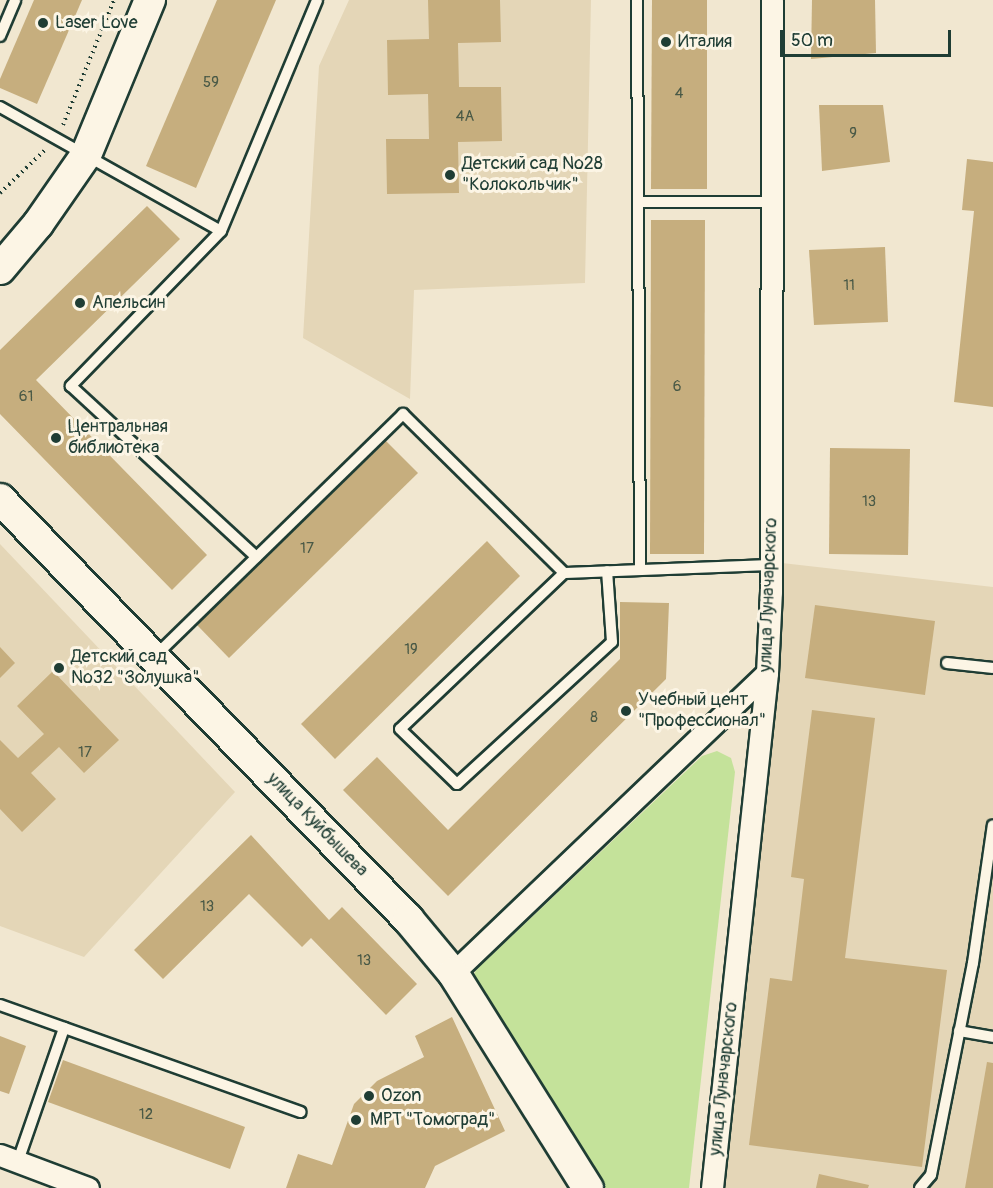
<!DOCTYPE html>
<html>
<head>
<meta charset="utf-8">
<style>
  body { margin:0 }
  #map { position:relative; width:993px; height:1188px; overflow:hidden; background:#f1e7d0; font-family:Pangolin,sans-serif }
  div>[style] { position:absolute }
  .built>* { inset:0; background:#e4d6b7 }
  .green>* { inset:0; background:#c4e29a }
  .building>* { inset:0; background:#c6ae7e }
  .path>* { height:4px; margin-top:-2px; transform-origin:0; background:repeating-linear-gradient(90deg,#1f3d34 0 1.5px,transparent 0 6px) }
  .roads { filter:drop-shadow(2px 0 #1f3d34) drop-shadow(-2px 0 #1f3d34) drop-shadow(0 2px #1f3d34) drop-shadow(0 -2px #1f3d34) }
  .lane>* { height:10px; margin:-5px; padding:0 5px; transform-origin:5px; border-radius:5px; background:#fcf5e5 }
  .street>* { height:21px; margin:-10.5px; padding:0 10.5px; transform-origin:10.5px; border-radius:10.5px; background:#fcf5e5 }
  .secondary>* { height:30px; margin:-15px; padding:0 15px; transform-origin:15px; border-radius:15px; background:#fcf5e5 }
  .dots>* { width:16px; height:16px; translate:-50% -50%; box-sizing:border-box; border:3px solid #fcf5e5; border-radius:50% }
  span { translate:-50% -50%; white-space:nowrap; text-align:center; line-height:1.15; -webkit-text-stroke:6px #fcf5e5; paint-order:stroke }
  .number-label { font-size:15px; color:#495946 }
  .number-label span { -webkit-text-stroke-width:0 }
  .poi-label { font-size:18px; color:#1f3d34 }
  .left { translate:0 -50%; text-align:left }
  .street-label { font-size:18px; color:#1f3d34 }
  .scale { position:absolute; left:780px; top:30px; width:171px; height:27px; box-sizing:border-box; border:3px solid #1f3d34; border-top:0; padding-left:8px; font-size:18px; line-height:21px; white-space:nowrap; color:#1f3d34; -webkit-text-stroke:4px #fcf5e5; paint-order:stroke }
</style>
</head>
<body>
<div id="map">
  <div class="built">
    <div style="clip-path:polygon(349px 0,591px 0,585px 283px,414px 290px,410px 399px,303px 338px,319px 66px)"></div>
    <div style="clip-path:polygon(0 544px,235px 792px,84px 957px,0 926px)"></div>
    <div style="clip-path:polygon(782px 563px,993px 587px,993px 1188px,722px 1188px)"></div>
  </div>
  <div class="green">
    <div style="clip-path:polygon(717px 751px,731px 758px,735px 772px,689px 1188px,605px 1188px,474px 986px,472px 978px,476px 970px,702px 756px)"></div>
  </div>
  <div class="building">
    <div style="clip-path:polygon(34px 0,82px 0,37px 104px,0 88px,0 79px)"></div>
    <div style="clip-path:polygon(217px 0,276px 0,196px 188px,146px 166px)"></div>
    <div style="clip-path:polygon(428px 0,500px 0,501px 42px,458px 43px,459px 87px,501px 87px,502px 141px,458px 142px,459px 193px,387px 194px,386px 139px,429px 139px,428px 94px,388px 95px,387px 40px,429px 39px)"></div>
    <div style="clip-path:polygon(652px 0,707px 0,707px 189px,651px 189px)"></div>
    <div style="clip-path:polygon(812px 0,875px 0,876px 53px,811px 59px)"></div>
    <div style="clip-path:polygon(819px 105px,883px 105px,890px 162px,822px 171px)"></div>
    <div style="clip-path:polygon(967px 159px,993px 162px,993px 407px,954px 402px,974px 211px,962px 210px)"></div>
    <div style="clip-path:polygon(147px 206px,180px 239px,36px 380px,207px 555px,172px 590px,0 414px,0 350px)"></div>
    <div style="clip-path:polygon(651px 220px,705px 220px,704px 554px,650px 554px)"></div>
    <div style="clip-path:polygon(885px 247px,888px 322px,814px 325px,809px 250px)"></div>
    <div style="clip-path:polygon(386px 441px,418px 473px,229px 658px,197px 625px)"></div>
    <div style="clip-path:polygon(830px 448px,910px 449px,908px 555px,829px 554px)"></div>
    <div style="clip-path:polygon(487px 541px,520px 576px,335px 759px,301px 724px)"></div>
    <div style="clip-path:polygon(620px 602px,669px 603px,666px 679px,448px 896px,343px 790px,377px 757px,448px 830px,620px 659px)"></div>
    <div style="clip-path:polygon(815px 605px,935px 621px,925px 695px,805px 678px)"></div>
    <div style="clip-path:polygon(0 647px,15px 663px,0 678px)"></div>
    <div style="clip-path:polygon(53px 671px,119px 740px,84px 773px,59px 747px,31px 773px,56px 799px,22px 832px,0 809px,0 740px,18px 758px,44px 734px,17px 706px)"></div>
    <div style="clip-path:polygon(812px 710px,875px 718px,845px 958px,947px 970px,922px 1167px,749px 1145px,770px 978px,792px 981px,804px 879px,791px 877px)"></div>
    <div style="clip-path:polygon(251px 835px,329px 920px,342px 907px,417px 984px,386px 1015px,311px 938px,302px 947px,249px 894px,163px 979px,134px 950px)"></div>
    <div style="clip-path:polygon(452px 1017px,505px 1131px,435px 1166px,425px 1188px,286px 1188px,298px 1154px,332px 1165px,354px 1104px,377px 1081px,424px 1057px,415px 1036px)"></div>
    <div style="clip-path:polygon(0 1036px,26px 1046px,9px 1094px,0 1091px)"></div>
    <div style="clip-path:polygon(63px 1060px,245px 1127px,230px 1169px,48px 1102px)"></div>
    <div style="clip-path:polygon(987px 1062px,993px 1063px,993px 1188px,965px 1188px)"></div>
    <div style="clip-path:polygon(819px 1174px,869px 1185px,868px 1188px,816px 1188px)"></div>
  </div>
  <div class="path">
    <div style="left:63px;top:125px;width:135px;rotate:-67.8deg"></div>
    <div style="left:0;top:193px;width:62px;rotate:-43.7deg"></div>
  </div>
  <div class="roads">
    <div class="lane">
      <div style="left:637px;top:0;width:570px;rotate:89.7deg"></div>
      <div style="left:0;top:36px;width:39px;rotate:-67deg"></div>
      <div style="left:0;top:107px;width:253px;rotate:29.3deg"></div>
      <div style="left:221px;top:231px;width:216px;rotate:134.1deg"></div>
      <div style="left:71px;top:386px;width:252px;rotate:42.7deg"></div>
      <div style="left:638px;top:202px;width:133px"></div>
      <div style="left:221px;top:231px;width:250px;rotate:-67.4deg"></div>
      <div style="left:564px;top:573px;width:226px;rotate:136.4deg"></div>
      <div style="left:400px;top:729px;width:79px;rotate:44deg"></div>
      <div style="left:457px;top:784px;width:210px;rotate:-42.5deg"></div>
      <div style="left:612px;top:642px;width:71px;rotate:-94deg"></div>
      <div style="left:154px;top:657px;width:348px;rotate:-44.3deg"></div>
      <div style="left:403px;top:414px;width:226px;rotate:44.6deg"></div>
      <div style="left:564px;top:573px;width:207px;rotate:-2.2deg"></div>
      <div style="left:947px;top:663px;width:46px;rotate:6.2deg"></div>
      <div style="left:0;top:1005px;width:319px;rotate:19.6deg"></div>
      <div style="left:959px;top:1031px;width:35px;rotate:10deg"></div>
      <div style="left:18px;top:1161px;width:141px;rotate:-70.9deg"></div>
      <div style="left:920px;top:1188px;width:17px;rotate:-50deg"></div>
      <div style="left:931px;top:1175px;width:216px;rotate:-78.8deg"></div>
      <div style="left:973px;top:963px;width:139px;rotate:-81.8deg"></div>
    </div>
    <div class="street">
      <div style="left:453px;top:973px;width:434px;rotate:-43.7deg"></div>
      <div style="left:0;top:1155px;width:94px;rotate:20.6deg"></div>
      <div style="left:712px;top:1188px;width:518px;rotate:-83.9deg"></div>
      <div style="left:767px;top:673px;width:81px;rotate:-87.2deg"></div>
      <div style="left:771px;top:592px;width:592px;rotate:-89.9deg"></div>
    </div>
    <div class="secondary">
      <div style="left:0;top:269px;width:59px;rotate:-49.8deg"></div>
      <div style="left:38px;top:224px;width:84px;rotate:-55.2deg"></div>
      <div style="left:86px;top:155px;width:168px;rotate:-67.6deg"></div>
      <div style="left:0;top:499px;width:586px;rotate:45.83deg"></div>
      <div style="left:408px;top:919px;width:70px;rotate:50.2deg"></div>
      <div style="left:453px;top:973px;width:254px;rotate:57.9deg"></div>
    </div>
  </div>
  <div class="dots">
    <div style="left:43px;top:23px;background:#1f3d34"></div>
    <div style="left:666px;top:42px;background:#1f3d34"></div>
    <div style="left:450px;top:175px;background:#1f3d34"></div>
    <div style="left:80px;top:303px;background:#1f3d34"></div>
    <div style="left:56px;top:438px;background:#1f3d34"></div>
    <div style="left:59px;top:668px;background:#1f3d34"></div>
    <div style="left:626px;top:711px;background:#1f3d34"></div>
    <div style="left:369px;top:1096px;background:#1f3d34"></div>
    <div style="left:356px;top:1120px;background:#1f3d34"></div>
  </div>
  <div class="number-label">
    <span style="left:211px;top:83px">59</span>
    <span style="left:679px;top:94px">4</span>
    <span style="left:465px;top:117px">4А</span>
    <span style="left:853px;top:134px">9</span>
    <span style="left:849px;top:286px">11</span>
    <span style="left:677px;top:387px">6</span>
    <span style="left:26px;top:397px">61</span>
    <span style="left:869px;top:502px">13</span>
    <span style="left:307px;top:549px">17</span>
    <span style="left:411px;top:650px">19</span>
    <span style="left:594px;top:718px">8</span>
    <span style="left:85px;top:753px">17</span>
    <span style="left:207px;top:907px">13</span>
    <span style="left:364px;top:961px">13</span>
    <span style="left:146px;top:1115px">12</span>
  </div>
  <div class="poi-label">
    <span class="left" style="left:55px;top:23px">Laser Love</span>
    <span class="left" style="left:678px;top:42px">Италия</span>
    <span class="left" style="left:462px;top:175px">Детский сад №28<br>"Колокольчик"</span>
    <span class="left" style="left:92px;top:303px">Апельсин</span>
    <span class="left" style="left:68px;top:438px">Центральная<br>библиотека</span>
    <span class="left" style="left:71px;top:668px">Детский сад<br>№32 "Золушка"</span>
    <span class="left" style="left:638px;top:711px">Учебный цент<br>"Профессионал"</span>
    <span class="left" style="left:381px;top:1096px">Ozon</span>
    <span class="left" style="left:370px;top:1120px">МРТ "Томоград"</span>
  </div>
  <div class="street-label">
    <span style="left:769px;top:595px;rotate:-88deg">улица Луначарского</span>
    <span style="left:317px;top:825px;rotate:46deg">улица Куйбышева</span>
    <span style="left:724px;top:1079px;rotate:-84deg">улица Луначарского</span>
  </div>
  <div class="scale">50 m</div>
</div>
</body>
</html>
